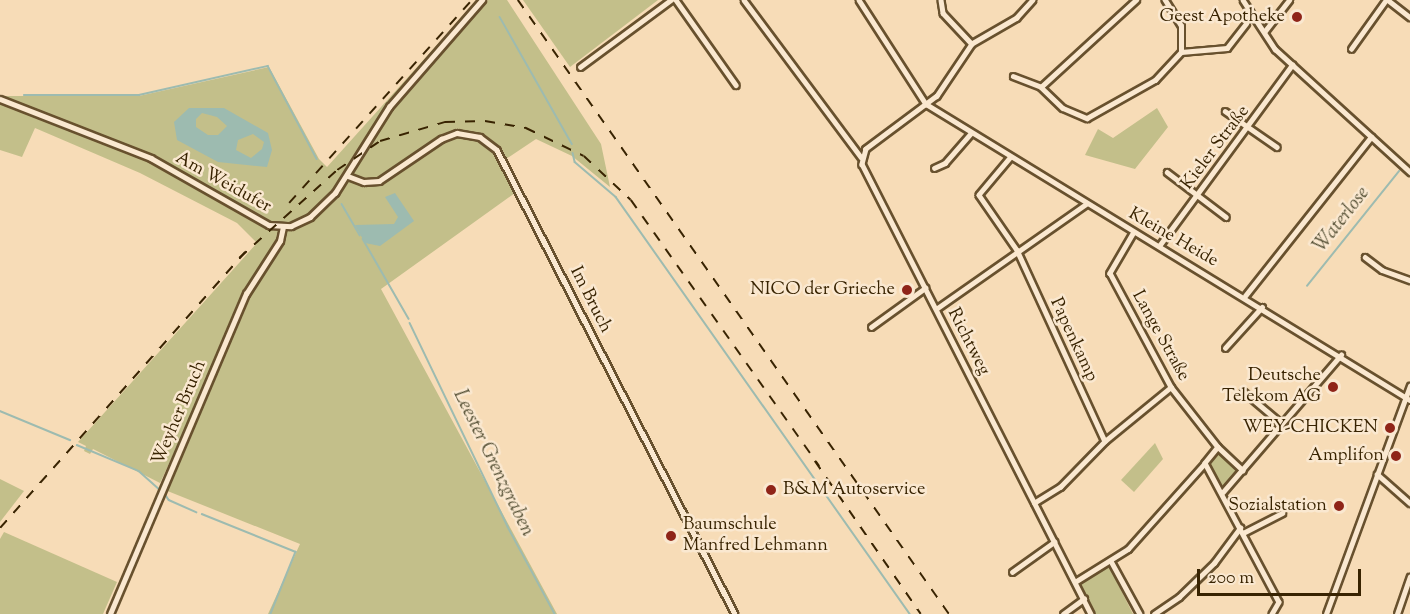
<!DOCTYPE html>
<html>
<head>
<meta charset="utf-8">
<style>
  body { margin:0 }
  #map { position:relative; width:1410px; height:614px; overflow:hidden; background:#f7dcb7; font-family:"Sorts Mill Goudy",serif }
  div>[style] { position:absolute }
  .green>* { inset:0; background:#c3bf8a }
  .water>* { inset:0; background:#9dbbb0 }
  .stream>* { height:1.5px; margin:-0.75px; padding:0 0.75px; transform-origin:0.75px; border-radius:0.75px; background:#9dbbb0 }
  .roads { filter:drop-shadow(2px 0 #68512e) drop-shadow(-2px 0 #68512e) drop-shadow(0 2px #68512e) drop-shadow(0 -2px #68512e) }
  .street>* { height:4.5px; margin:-2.25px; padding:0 2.25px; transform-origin:2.25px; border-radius:2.25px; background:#fae8d0 }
  .rail>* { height:1.5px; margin-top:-0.75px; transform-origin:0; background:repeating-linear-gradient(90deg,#382301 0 10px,transparent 0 20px) }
  .dots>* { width:16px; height:16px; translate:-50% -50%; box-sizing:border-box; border:3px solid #fae8d0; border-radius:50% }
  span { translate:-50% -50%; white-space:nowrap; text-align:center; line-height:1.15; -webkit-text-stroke:5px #fae8d0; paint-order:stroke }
  .poi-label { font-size:18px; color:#382301 }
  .right { translate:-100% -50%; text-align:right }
  .left { translate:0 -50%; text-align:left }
  .street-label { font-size:18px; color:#382301 }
  .water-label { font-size:20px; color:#565136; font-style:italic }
  .scale { position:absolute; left:1197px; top:569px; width:164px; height:27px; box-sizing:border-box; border:3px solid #382301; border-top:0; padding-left:8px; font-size:18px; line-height:21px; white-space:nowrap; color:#382301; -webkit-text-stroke:4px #fae8d0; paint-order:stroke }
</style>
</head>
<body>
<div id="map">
  <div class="green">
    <div style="clip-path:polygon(488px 0,507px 0,601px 144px,610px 187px,572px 156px,536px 139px,500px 163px,515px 193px,381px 289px,557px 614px,268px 614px,300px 544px,165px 490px,229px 345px,225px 343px,160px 483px,93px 449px,90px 454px,84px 451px,86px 446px,78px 442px,257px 243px,237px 223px,140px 173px,35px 128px,22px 157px,0 150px,0 96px,139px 96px,269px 67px,319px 159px,327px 167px,463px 16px,469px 21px)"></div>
    <div style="clip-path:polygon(523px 0,658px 0,570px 67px)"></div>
    <div style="clip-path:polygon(1157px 108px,1168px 127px,1135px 169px,1085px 155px,1098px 129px,1113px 138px)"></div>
    <div style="clip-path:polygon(1155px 443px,1163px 459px,1134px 492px,1121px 480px)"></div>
    <div style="clip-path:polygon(1218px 449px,1242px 470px,1223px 490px,1206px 463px)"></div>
    <div style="clip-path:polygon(0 479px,24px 491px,0 522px)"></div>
    <div style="clip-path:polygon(4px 532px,117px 582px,103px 614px,0 614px,0 539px)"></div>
    <div style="clip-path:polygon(1109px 566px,1133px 614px,1095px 614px,1078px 581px)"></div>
  </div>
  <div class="water">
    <div style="clip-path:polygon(evenodd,189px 108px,224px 108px,268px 133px,272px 150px,267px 167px,218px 162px,177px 140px,174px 122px,189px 108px,202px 113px,217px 117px,227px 126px,218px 135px,208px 135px,196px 127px,196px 119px,202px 113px,189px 108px,253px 134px,264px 142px,262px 149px,251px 158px,236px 150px,238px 140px,253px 134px)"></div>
    <div style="clip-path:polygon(395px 193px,414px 221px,380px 246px,365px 243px,355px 225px,394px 224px,398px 217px,385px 197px)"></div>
  </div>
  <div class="stream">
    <div style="left:500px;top:17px;width:146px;rotate:60.4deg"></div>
    <div style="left:24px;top:95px;width:115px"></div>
    <div style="left:139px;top:95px;width:132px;rotate:-12.7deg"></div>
    <div style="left:268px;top:66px;width:105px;rotate:62.2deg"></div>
    <div style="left:573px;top:153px;width:9px;rotate:77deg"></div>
    <div style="left:575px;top:162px;width:54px;rotate:40.5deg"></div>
    <div style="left:616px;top:197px;width:510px;rotate:54.81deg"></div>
    <div style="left:342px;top:204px;width:36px;rotate:60deg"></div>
    <div style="left:363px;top:239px;width:92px;rotate:60.1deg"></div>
    <div style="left:1307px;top:286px;width:147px;rotate:-51.3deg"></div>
    <div style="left:410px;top:323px;width:226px;rotate:64.3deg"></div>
    <div style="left:508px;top:527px;width:99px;rotate:61.6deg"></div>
    <div style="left:0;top:411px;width:76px;rotate:22.5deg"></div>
    <div style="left:77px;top:445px;width:67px;rotate:22.8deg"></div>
    <div style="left:139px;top:471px;width:27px;rotate:42deg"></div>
    <div style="left:165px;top:494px;width:7px;rotate:56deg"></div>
    <div style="left:169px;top:500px;width:30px;rotate:24deg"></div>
    <div style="left:202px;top:514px;width:101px;rotate:22deg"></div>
    <div style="left:296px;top:552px;width:67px;rotate:112deg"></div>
  </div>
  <div class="roads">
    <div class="street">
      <div style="left:676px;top:0;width:104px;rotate:54.8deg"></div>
      <div style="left:744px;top:0;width:196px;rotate:53.3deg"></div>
      <div style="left:859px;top:0;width:124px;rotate:57.2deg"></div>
      <div style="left:926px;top:104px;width:567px;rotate:31.45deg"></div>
      <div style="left:941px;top:0;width:13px;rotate:81deg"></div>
      <div style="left:943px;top:13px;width:42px;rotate:46.9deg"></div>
      <div style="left:1033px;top:0;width:24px;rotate:132deg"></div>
      <div style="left:1017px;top:18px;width:52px;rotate:150deg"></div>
      <div style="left:972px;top:44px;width:63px;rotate:123.9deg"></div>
      <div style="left:937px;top:96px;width:89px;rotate:143.3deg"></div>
      <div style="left:866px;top:149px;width:16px;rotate:105deg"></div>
      <div style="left:862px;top:164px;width:505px;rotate:63.03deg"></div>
      <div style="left:1243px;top:0;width:59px;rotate:56.9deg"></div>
      <div style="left:1275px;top:49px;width:183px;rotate:42.3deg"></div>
      <div style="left:1388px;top:0;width:28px;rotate:38deg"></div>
      <div style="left:1265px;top:31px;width:39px;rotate:-52deg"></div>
      <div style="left:1351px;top:49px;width:60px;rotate:-54.5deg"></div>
      <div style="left:1181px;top:52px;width:46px;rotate:-5deg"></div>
      <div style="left:1227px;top:48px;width:31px;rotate:-52deg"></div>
      <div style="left:580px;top:67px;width:113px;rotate:-36.4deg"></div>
      <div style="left:1013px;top:76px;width:30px;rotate:21deg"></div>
      <div style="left:1041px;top:87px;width:30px;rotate:44deg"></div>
      <div style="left:1063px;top:108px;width:26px;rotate:23deg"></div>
      <div style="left:1087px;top:118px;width:78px;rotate:-29.2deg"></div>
      <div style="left:1155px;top:80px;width:38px;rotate:-47deg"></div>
      <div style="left:1181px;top:52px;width:26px;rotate:-90deg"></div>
      <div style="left:1181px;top:26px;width:31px;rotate:-122deg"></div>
      <div style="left:1041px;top:87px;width:129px;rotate:-42.5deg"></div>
      <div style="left:0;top:99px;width:162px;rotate:21.3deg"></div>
      <div style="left:151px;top:158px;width:136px;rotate:29.6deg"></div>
      <div style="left:269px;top:225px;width:22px;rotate:3deg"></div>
      <div style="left:291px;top:226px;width:21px;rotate:-25deg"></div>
      <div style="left:310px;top:217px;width:35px;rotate:-44deg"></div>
      <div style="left:335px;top:193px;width:102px;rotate:-57.9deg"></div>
      <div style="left:389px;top:107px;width:142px;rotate:-49deg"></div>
      <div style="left:1225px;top:111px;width:63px;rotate:34.7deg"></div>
      <div style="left:1010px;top:158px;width:48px;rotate:130deg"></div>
      <div style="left:979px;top:195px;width:67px;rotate:55.4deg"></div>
      <div style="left:1017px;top:250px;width:210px;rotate:65.3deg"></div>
      <div style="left:934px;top:168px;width:12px;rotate:-24deg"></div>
      <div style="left:945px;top:163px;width:40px;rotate:-49deg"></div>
      <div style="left:1167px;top:172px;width:74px;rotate:37.3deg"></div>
      <div style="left:348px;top:176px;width:17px;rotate:21deg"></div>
      <div style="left:364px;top:182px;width:15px;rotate:-4deg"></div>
      <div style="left:379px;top:181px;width:75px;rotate:-34.1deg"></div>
      <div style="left:441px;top:139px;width:17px;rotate:-21deg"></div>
      <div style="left:457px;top:133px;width:23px;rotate:10deg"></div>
      <div style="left:480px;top:137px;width:21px;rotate:37deg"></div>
      <div style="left:497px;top:150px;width:521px;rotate:62.85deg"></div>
      <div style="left:1134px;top:232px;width:48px;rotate:120.3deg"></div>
      <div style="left:1110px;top:273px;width:129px;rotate:61.8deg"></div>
      <div style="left:1171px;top:387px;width:76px;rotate:51.9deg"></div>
      <div style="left:1218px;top:447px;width:34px;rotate:43deg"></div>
      <div style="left:1159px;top:246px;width:225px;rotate:-53.7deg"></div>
      <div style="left:1365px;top:257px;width:21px;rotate:37deg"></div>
      <div style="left:1382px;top:270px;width:30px;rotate:20deg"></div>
      <div style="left:1245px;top:296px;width:203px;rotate:-51.6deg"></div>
      <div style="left:936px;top:309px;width:183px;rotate:-35deg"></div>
      <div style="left:871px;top:327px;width:67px;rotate:-35.8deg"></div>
      <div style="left:1225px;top:348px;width:55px;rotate:-47.9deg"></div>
      <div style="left:1243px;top:391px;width:50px;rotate:40.1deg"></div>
      <div style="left:1218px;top:447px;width:21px;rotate:129deg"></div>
      <div style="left:1205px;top:463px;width:157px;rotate:62deg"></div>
      <div style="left:1279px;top:602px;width:14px;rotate:120deg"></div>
      <div style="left:1377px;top:474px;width:44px;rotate:41.3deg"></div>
      <div style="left:1223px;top:492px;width:181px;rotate:-49.3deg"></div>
      <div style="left:1034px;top:503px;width:31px;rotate:-32deg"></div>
      <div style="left:1060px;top:487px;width:64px;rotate:-45.6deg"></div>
      <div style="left:1105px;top:441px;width:85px;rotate:-39.3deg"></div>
      <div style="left:1243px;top:533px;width:44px;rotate:-27.1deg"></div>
      <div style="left:1111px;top:561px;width:60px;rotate:61.3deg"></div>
      <div style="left:1012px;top:572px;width:52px;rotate:-35.5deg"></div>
      <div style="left:1075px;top:582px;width:62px;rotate:-31.9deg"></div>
      <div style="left:1128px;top:549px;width:115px;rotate:-48.2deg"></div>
      <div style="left:110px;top:614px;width:348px;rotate:-67deg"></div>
      <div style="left:246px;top:294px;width:63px;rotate:-57.3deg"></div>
      <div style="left:280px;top:241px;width:14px;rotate:-78deg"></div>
      <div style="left:1063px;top:614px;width:26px;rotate:-36deg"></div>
      <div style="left:1154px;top:614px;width:30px;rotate:-34deg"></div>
      <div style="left:1179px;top:597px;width:49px;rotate:-44.2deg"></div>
      <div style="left:1214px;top:563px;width:44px;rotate:-53.4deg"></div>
      <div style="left:1326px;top:614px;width:243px;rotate:-69.8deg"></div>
      <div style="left:1397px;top:614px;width:39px;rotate:-71deg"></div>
    </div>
  </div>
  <div class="rail">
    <div style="left:518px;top:0;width:750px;rotate:54.93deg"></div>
    <div style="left:289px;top:203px;width:273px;rotate:-48deg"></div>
    <div style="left:239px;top:258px;width:132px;rotate:-41.9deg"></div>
    <div style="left:337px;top:170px;width:52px;rotate:-34deg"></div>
    <div style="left:380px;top:141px;width:68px;rotate:-16.3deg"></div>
    <div style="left:445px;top:122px;width:40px;rotate:-1.4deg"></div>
    <div style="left:485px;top:121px;width:42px;rotate:9.7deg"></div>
    <div style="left:526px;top:128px;width:64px;rotate:25.8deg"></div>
    <div style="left:584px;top:156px;width:64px;rotate:43.1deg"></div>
    <div style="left:631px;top:200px;width:326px;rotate:54.7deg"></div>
    <div style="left:815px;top:461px;width:186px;rotate:55.3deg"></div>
    <div style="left:0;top:528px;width:369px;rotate:-48.4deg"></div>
  </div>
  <div class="dots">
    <div style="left:1297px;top:17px;background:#8f2418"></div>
    <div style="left:907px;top:290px;background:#8f2418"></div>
    <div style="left:1333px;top:387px;background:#8f2418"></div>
    <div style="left:1390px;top:428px;background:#8f2418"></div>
    <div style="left:1396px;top:456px;background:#8f2418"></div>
    <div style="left:771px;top:490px;background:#8f2418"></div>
    <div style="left:1339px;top:506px;background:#8f2418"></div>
    <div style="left:671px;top:536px;background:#8f2418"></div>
  </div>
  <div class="poi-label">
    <span class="right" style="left:1285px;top:17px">Geest Apotheke</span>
    <span class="right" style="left:895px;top:290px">NICO der Grieche</span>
    <span class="right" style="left:1321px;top:387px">Deutsche<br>Telekom AG</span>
    <span class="right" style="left:1378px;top:428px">WEY-CHICKEN</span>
    <span class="right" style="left:1384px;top:456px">Amplifon</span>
    <span class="left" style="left:783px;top:490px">B&amp;M Autoservice</span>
    <span class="right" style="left:1327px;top:506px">Sozialstation</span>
    <span class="left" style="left:683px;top:536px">Baumschule<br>Manfred Lehmann</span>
  </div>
  <div class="street-label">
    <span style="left:1216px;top:148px;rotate:-53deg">Kieler Straße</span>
    <span style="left:223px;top:183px;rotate:29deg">Am Weidufer</span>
    <span style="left:1173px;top:238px;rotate:30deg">Kleine Heide</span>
    <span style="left:590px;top:300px;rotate:63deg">Im Bruch</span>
    <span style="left:1160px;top:336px;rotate:61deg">Lange Straße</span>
    <span style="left:1073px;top:340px;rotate:65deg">Papenkamp</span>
    <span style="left:968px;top:342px;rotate:63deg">Richtweg</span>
    <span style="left:180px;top:413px;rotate:-67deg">Weyher Bruch</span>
  </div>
  <div class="water-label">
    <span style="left:1342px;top:220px;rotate:-52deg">Waterlose</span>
    <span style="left:493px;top:463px;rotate:64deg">Leester Grenzgraben</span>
  </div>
  <div class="scale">200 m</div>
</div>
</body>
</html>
